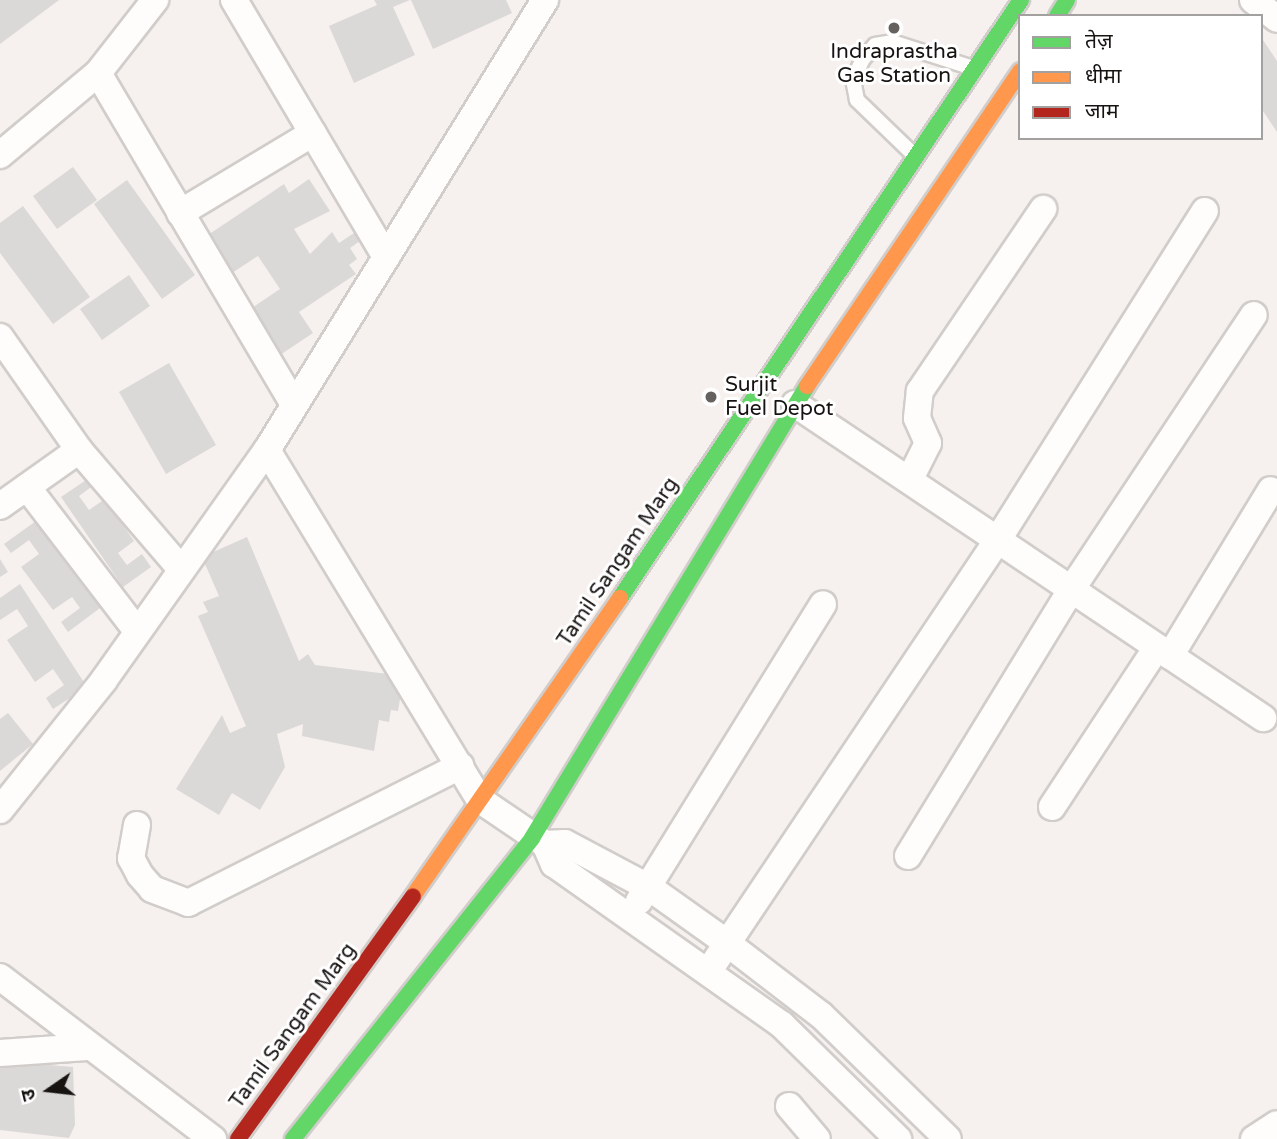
<!DOCTYPE html>
<html>
<head>
<meta charset="utf-8">
<style>
  body { margin:0 }
  #map { position:relative; width:1277px; height:1139px; overflow:hidden; background:#f6f1ee; font-family:"Varela Round","Noto Sans Devanagari",sans-serif }
  div>[style] { position:absolute }
  .building>* { inset:0; background:#dbd8d8 }
  .roads { filter:drop-shadow(2px 0 #d1cdca) drop-shadow(-2px 0 #d1cdca) drop-shadow(0 2px #d1cdca) drop-shadow(0 -2px #d1cdca) }
  .lane>* { height:14px; margin:-7px; padding:0 7px; transform-origin:7px; border-radius:7px; background:#fefdfc }
  .street>* { height:26px; margin:-13px; padding:0 13px; transform-origin:13px; border-radius:13px; background:#fefdfc }
  .fast>* { height:16px; margin:-8px; padding:0 8px; transform-origin:8px; border-radius:8px; background:#63d668 }
  .slow>* { height:16px; margin:-8px; padding:0 8px; transform-origin:8px; border-radius:8px; background:#ff974d }
  .jam>* { height:16px; margin:-8px; padding:0 8px; transform-origin:8px; border-radius:8px; background:#b3261e }
  .dots>* { width:19px; height:19px; translate:-50% -50%; box-sizing:border-box; border:4px solid #fff; border-radius:50% }
  span { translate:-50% -50%; white-space:nowrap; text-align:center; line-height:1.15; -webkit-text-stroke:6px #fff; paint-order:stroke }
  .poi-label { font-size:21px; color:#161311 }
  .left { translate:0 -50%; text-align:left }
  .street-label { font-size:21px; color:#161311 }
  .legend { position:absolute; left:1018px; top:14px; width:245px; height:126px; box-sizing:border-box; background:#fff; border:2px solid #a2a1a0; margin:0; padding:9px 12px; list-style:none; font-size:21px; color:#161311 }
  .legend li { display:flex; align-items:center; gap:14px; height:35px }
  .legend b { width:35px; border:2px solid #a2a1a0 }
  .north { position:absolute; left:14px; top:1055px; width:70px; height:70px; -webkit-text-stroke:5px #fff; paint-order:stroke; rotate:256deg; font-size:19px; font-weight:700; line-height:28px; text-align:center; color:#161311 }
  .north::after { content:''; display:block; margin:auto; width:24px; height:32px; background:#161311; clip-path:polygon(50% 0,100% 100%,50% 72%,0 100%) }
</style>
</head>
<body>
<div id="map">
  <div class="building">
    <div style="clip-path:polygon(0 0,59px 0,0 44px)"></div>
    <div style="clip-path:polygon(374px 0,410px 0,393px 7px,415px 55px,354px 83px,329px 26px,377px 5px)"></div>
    <div style="clip-path:polygon(411px 0,506px 0,512px 13px,433px 49px)"></div>
    <div style="clip-path:polygon(1261px 37px,1277px 61px,1277px 132px,1261px 108px)"></div>
    <div style="clip-path:polygon(73px 167px,97px 200px,57px 229px,33px 196px)"></div>
    <div style="clip-path:polygon(309px 179px,330px 211px,294px 229px,310px 254px,332px 232px,339px 243px,354px 233px,360px 241px,350px 248px,357px 259px,349px 265px,356px 274px,299px 312px,313px 333px,280px 355px,249px 310px,280px 289px,258px 256px,229px 275px,205px 237px,284px 184px,289px 193px)"></div>
    <div style="clip-path:polygon(127px 180px,195px 275px,162px 299px,94px 204px)"></div>
    <div style="clip-path:polygon(23px 206px,90px 297px,53px 324px,0 253px,0 223px)"></div>
    <div style="clip-path:polygon(129px 275px,150px 306px,102px 340px,80px 309px)"></div>
    <div style="clip-path:polygon(169px 363px,216px 445px,166px 474px,119px 392px)"></div>
    <div style="clip-path:polygon(89px 478px,94px 485px,79px 496px,89px 510px,105px 499px,134px 541px,118px 553px,127px 565px,142px 554px,151px 567px,123px 587px,61px 497px)"></div>
    <div style="clip-path:polygon(36px 521px,100px 608px,68px 632px,61px 622px,80px 608px,72px 597px,53px 610px,21px 567px,39px 554px,29px 540px,11px 553px,4px 544px)"></div>
    <div style="clip-path:polygon(247px 537px,299px 661px,308px 654px,315px 665px,404px 676px,398px 711px,391px 710px,389px 722px,379px 720px,374px 751px,302px 736px,303px 724px,277px 734px,285px 767px,260px 810px,232px 793px,219px 815px,176px 789px,222px 715px,230px 733px,246px 726px,198px 616px,208px 612px,203px 602px,219px 596px,202px 557px)"></div>
    <div style="clip-path:polygon(0 559px,8px 572px,0 577px)"></div>
    <div style="clip-path:polygon(20px 584px,87px 687px,53px 709px,46px 698px,64px 685px,53px 669px,35px 682px,7px 640px,28px 626px,17px 609px,0 620px,0 598px)"></div>
    <div style="clip-path:polygon(8px 713px,33px 744px,0 771px,0 719px)"></div>
    <div style="clip-path:polygon(0 1061px,73px 1067px,75px 1125px,69px 1138px,0 1130px)"></div>
  </div>
  <div class="roads">
    <div class="lane">
      <div style="left:915px;top:156px;width:81px;rotate:-136deg"></div>
      <div style="left:857px;top:100px;width:20px;rotate:-101deg"></div>
      <div style="left:853px;top:80px;width:23px;rotate:-65deg"></div>
      <div style="left:863px;top:59px;width:18px;rotate:-49deg"></div>
      <div style="left:875px;top:45px;width:17px;rotate:-10deg"></div>
      <div style="left:892px;top:42px;width:85px;rotate:17.8deg"></div>
    </div>
    <div class="street">
      <div style="left:234px;top:0;width:299px;rotate:59.4deg"></div>
      <div style="left:1253px;top:0;width:31px;rotate:38deg"></div>
      <div style="left:98px;top:73px;width:383px;rotate:59.4deg"></div>
      <div style="left:0;top:155px;width:128px;rotate:-39.9deg"></div>
      <div style="left:98px;top:73px;width:93px;rotate:-52deg"></div>
      <div style="left:180px;top:213px;width:155px;rotate:-31deg"></div>
      <div style="left:0;top:337px;width:138px;rotate:55deg"></div>
      <div style="left:79px;top:450px;width:157px;rotate:49.4deg"></div>
      <div style="left:795px;top:404px;width:564px;rotate:33.86deg"></div>
      <div style="left:267px;top:450px;width:410px;rotate:58.7deg"></div>
      <div style="left:480px;top:800px;width:78px;rotate:34.1deg"></div>
      <div style="left:545px;top:844px;width:22px;rotate:66deg"></div>
      <div style="left:554px;top:864px;width:279px;rotate:35.2deg"></div>
      <div style="left:782px;top:1025px;width:163px;rotate:44.5deg"></div>
      <div style="left:910px;top:479px;width:40px;rotate:-63.4deg"></div>
      <div style="left:928px;top:443px;width:27px;rotate:-114deg"></div>
      <div style="left:917px;top:418px;width:27px;rotate:-84deg"></div>
      <div style="left:920px;top:391px;width:220px;rotate:-55.9deg"></div>
      <div style="left:27px;top:487px;width:181px;rotate:52.6deg"></div>
      <div style="left:0;top:506px;width:97px;rotate:-35.3deg"></div>
      <div style="left:1170px;top:656px;width:194px;rotate:-58.7deg"></div>
      <div style="left:1052px;top:807px;width:191px;rotate:-56.7deg"></div>
      <div style="left:0;top:810px;width:166px;rotate:-51.3deg"></div>
      <div style="left:104px;top:680px;width:282px;rotate:-54.7deg"></div>
      <div style="left:267px;top:450px;width:529px;rotate:-58.29deg"></div>
      <div style="left:137px;top:825px;width:34px;rotate:100deg"></div>
      <div style="left:131px;top:858px;width:19px;rotate:62deg"></div>
      <div style="left:140px;top:875px;width:18px;rotate:49deg"></div>
      <div style="left:152px;top:889px;width:39px;rotate:21deg"></div>
      <div style="left:188px;top:903px;width:305px;rotate:-26.7deg"></div>
      <div style="left:545px;top:844px;width:20px;rotate:-3deg"></div>
      <div style="left:565px;top:843px;width:96px;rotate:27.9deg"></div>
      <div style="left:650px;top:888px;width:95px;rotate:35.5deg"></div>
      <div style="left:727px;top:943px;width:118px;rotate:37.5deg"></div>
      <div style="left:821px;top:1015px;width:177px;rotate:44.3deg"></div>
      <div style="left:908px;top:856px;width:312px;rotate:-58.5deg"></div>
      <div style="left:1071px;top:590px;width:330px;rotate:-56.4deg"></div>
      <div style="left:639px;top:901px;width:349px;rotate:-58.2deg"></div>
      <div style="left:710px;top:969px;width:515px;rotate:-56.16deg"></div>
      <div style="left:997px;top:541px;width:390px;rotate:-57.8deg"></div>
      <div style="left:0;top:977px;width:268px;rotate:37.3deg"></div>
      <div style="left:0;top:1053px;width:87px;rotate:-3.9deg"></div>
      <div style="left:789px;top:1106px;width:43px;rotate:49.7deg"></div>
      <div style="left:1254px;top:1139px;width:27px;rotate:-33deg"></div>
    </div>
    <div class="fast">
      <div style="left:1057px;top:16px;width:19px;rotate:-58deg"></div>
      <div style="left:620px;top:598px;width:720px;rotate:-56.16deg"></div>
      <div style="left:293px;top:1139px;width:384px;rotate:-51.5deg"></div>
      <div style="left:532px;top:838px;width:529px;rotate:-58.68deg"></div>
    </div>
    <div class="slow">
      <div style="left:807px;top:386px;width:380px;rotate:-55.9deg"></div>
      <div style="left:413px;top:896px;width:363px;rotate:-55.2deg"></div>
    </div>
    <div class="jam">
      <div style="left:238px;top:1139px;width:299px;rotate:-54.2deg"></div>
    </div>
  </div>
  <div class="dots">
    <div style="left:894px;top:28px;background:#64615e"></div>
    <div style="left:711px;top:397px;background:#64615e"></div>
  </div>
  <div class="poi-label">
    <span style="left:894px;top:64px">Indraprastha<br>Gas Station</span>
    <span class="left" style="left:725px;top:397px">Surjit<br>Fuel Depot</span>
  </div>
  <div class="street-label">
    <span style="left:618px;top:562px;rotate:-56deg">Tamil Sangam Marg</span>
    <span style="left:293px;top:1026px;rotate:-54deg">Tamil Sangam Marg</span>
  </div>
  <ul class="legend">
  <li><b style="height:9px;background:#63d668"></b>तेज़</li>
  <li><b style="height:9px;background:#ff974d"></b>धीमा</li>
  <li><b style="height:9px;background:#b3261e"></b>जाम</li>
  </ul>
  <div class="north">उ</div>
</div>
</body>
</html>
